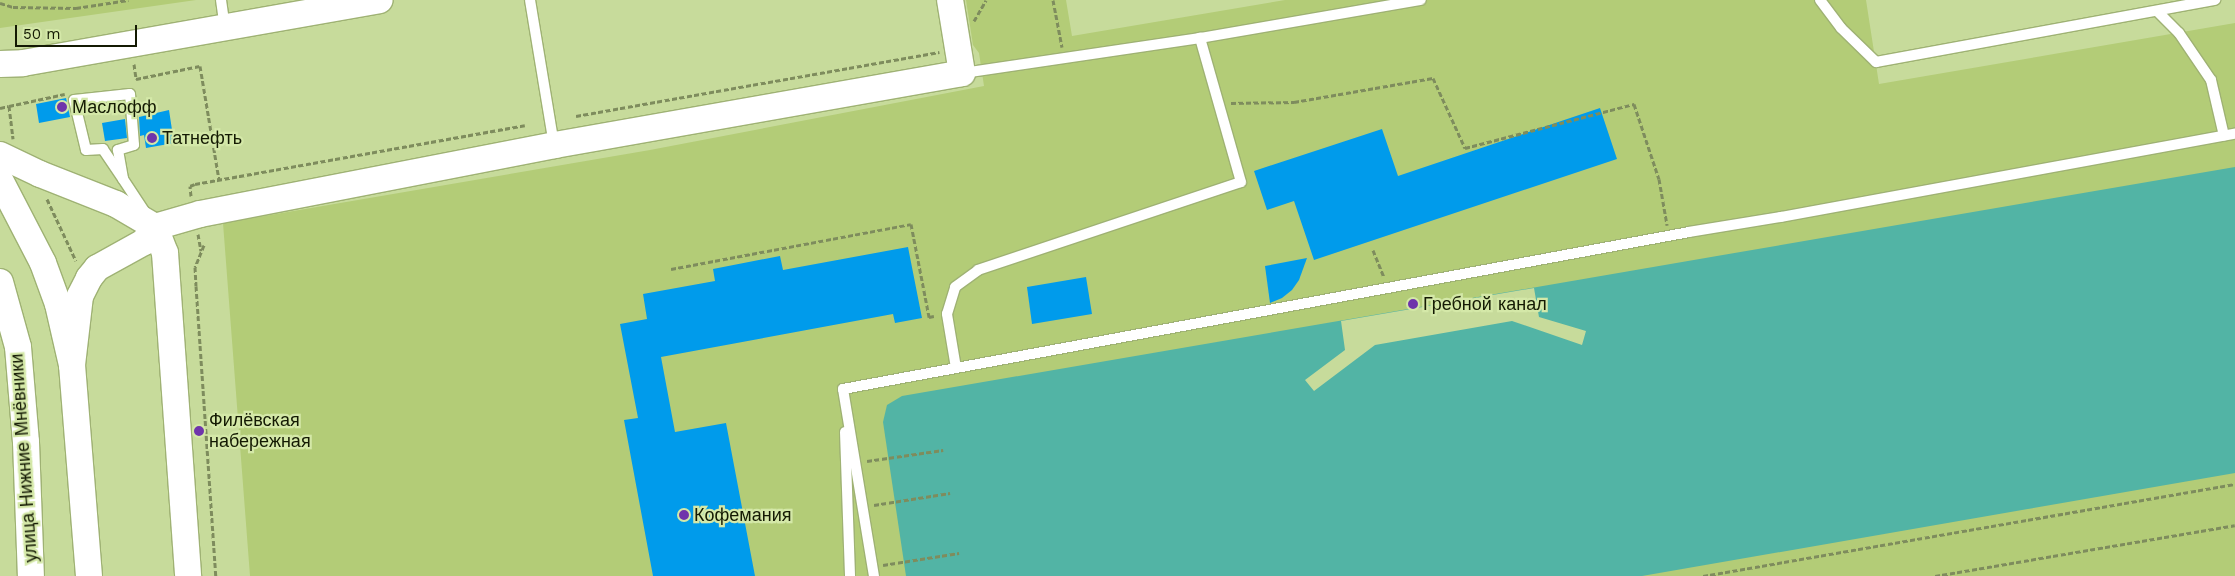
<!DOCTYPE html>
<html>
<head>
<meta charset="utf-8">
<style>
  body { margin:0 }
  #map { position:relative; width:2235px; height:576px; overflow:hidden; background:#c7db9b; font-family:"Work Sans",sans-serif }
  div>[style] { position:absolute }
  .green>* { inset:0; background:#b3cc77 }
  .water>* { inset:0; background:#52b4a5 }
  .pier>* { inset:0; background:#c7db9b }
  .building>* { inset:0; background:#009beb }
  .path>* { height:3px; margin-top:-1.5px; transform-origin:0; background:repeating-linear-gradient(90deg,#7e8c5d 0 5px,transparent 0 7.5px) }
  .roads { filter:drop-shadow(1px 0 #9fb274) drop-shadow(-1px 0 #9fb274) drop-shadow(0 1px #9fb274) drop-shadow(0 -1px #9fb274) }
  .lane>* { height:10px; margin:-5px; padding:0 5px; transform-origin:5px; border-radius:5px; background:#fff }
  .secondary>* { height:26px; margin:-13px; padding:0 13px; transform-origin:13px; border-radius:13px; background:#fff }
  .dots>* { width:14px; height:14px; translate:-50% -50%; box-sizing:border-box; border:2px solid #d4e8a8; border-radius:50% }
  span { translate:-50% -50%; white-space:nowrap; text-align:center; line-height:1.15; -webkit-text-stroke:4.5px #d4e8a8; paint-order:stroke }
  .poi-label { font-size:18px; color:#141a03 }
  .left { translate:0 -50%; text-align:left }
  .street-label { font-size:18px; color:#141a03 }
  .scale { position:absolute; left:15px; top:25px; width:122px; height:22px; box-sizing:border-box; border:2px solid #141a03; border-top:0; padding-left:6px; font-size:15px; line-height:18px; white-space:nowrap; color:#141a03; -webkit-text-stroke:4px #d4e8a8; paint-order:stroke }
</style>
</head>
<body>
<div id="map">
  <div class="green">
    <div style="clip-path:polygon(0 0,196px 0,0 28px)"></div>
    <div style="clip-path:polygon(966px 0,1066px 0,1072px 36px,1285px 0,1866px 0,1879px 84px,2235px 23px,2235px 576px,250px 576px,223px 223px,650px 150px,984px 86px,979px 53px,973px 45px)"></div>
  </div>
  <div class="water">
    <div style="clip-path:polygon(2235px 167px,2235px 473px,1642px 576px,906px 576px,883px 422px,887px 405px,902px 396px)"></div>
  </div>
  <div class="pier">
    <div style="clip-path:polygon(1534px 288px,1539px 317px,1586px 331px,1582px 345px,1512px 321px,1375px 345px,1314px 391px,1305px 380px,1345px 350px,1341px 321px)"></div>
  </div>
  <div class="building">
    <div style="clip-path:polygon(66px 98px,70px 117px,39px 123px,36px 104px)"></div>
    <div style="clip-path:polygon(1600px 108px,1617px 159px,1314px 260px,1294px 201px,1267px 210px,1254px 171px,1382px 129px,1398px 176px)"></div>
    <div style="clip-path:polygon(169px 110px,174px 143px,146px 148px,144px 135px,140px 136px,139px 117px)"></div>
    <div style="clip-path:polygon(125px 119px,127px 138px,105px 141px,102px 123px)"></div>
    <div style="clip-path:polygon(908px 247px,922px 318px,895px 323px,893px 314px,661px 357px,675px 432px,726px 423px,755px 576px,653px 576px,624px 420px,638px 418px,620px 324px,647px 319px,643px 294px,715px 281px,713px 269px,780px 256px,783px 270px)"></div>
    <div style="clip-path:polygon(1307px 258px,1299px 280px,1292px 290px,1282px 298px,1270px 303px,1265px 266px)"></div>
    <div style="clip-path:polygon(1086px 277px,1092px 314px,1032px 324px,1027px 287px)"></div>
  </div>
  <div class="path">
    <div style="left:1053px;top:0;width:48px;rotate:79.2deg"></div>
    <div style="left:0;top:3px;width:14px;rotate:17deg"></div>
    <div style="left:13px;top:7px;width:63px;rotate:0.9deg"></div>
    <div style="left:76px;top:8px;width:53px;rotate:-8.7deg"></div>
    <div style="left:974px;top:21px;width:24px;rotate:-60deg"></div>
    <div style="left:134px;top:64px;width:15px;rotate:82deg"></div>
    <div style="left:136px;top:79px;width:65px;rotate:-11.5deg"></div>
    <div style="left:200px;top:66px;width:115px;rotate:80.5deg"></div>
    <div style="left:1231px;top:103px;width:63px;rotate:-0.9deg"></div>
    <div style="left:1294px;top:102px;width:141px;rotate:-9.8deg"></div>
    <div style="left:1433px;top:78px;width:77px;rotate:65.4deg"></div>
    <div style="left:1465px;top:148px;width:175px;rotate:-14.6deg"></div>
    <div style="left:1634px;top:104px;width:79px;rotate:71.6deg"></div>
    <div style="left:1659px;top:179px;width:47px;rotate:80.1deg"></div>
    <div style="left:9px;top:106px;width:57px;rotate:-12.1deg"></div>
    <div style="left:0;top:108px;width:9px;rotate:-13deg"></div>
    <div style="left:9px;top:106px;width:33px;rotate:83deg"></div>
    <div style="left:576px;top:116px;width:369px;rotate:-10deg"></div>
    <div style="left:191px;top:196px;width:10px;rotate:-96deg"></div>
    <div style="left:190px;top:186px;width:5px;rotate:-22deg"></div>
    <div style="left:195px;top:184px;width:335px;rotate:-10.1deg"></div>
    <div style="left:47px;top:199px;width:68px;rotate:64.9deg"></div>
    <div style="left:198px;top:234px;width:17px;rotate:80deg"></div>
    <div style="left:204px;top:245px;width:24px;rotate:112deg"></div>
    <div style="left:195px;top:267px;width:19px;rotate:87deg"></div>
    <div style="left:196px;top:286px;width:291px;rotate:86.1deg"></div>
    <div style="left:1373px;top:250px;width:29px;rotate:68deg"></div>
    <div style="left:671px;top:269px;width:244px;rotate:-10.6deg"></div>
    <div style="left:911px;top:224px;width:95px;rotate:79deg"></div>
    <div style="left:929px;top:317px;width:5px;rotate:-11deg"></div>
    <div style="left:867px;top:461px;width:77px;rotate:-8.2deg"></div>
    <div style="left:874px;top:505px;width:77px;rotate:-9deg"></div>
    <div style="left:883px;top:565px;width:77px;rotate:-9deg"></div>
    <div style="left:1703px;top:576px;width:540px;rotate:-9.81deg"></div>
    <div style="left:1935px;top:576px;width:304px;rotate:-9.6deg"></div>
  </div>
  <div class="roads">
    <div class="lane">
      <div style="left:221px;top:0;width:27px;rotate:82deg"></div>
      <div style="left:530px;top:0;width:147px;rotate:80.6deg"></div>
      <div style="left:1820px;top:0;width:35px;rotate:53deg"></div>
      <div style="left:1841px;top:28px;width:49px;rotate:44.2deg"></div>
      <div style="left:1876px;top:62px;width:345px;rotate:-10.4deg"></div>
      <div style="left:2157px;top:11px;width:31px;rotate:45deg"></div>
      <div style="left:2179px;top:33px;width:57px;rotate:55.8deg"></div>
      <div style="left:2211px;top:80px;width:57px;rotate:76.9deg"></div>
      <div style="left:963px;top:73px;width:240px;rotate:-8.4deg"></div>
      <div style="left:1200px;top:38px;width:224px;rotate:-9.8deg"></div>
      <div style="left:123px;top:179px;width:36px;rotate:-124deg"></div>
      <div style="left:103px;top:149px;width:17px;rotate:177deg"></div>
      <div style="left:86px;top:150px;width:51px;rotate:-103.5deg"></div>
      <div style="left:74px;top:100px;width:56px;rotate:-6.1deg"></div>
      <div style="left:130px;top:94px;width:51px;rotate:85.5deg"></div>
      <div style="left:134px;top:145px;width:17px;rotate:163deg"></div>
      <div style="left:118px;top:150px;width:29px;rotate:80deg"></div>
      <div style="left:123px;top:179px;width:42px;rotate:56.7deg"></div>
      <div style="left:956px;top:368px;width:55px;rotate:-99.5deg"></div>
      <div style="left:947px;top:314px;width:28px;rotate:-73deg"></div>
      <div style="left:955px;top:287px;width:29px;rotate:-36deg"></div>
      <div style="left:978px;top:270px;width:277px;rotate:-18.5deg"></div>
      <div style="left:1241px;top:182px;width:150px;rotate:-105.9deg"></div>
      <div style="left:843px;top:389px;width:860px;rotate:-10.51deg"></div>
      <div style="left:1689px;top:232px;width:93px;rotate:-9.3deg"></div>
      <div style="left:1781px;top:217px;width:462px;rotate:-10.4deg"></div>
      <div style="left:843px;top:389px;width:190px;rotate:80.6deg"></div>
      <div style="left:845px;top:432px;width:144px;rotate:88deg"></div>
    </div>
    <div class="secondary">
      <div style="left:0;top:64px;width:23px;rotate:-2deg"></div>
      <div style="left:23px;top:63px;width:362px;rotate:-10deg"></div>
      <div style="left:0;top:155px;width:44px;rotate:25.4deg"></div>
      <div style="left:40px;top:174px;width:82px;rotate:21.5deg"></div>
      <div style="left:116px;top:204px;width:45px;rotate:30.5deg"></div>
      <div style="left:155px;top:227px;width:28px;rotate:69deg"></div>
      <div style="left:165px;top:253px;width:324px;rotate:85.9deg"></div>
      <div style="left:0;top:180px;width:93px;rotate:62.6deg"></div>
      <div style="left:43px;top:263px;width:44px;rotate:69.9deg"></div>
      <div style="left:58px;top:304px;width:63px;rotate:77.1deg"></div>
      <div style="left:72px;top:365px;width:212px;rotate:85.4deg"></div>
      <div style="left:0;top:282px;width:67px;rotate:74.5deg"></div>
      <div style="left:18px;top:347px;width:95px;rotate:85.2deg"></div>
      <div style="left:26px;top:442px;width:134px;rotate:87.9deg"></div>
      <div style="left:72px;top:365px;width:69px;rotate:-83.4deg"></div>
      <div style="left:80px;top:296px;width:20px;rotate:-63deg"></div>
      <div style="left:89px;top:278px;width:13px;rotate:-51deg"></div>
      <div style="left:97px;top:268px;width:54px;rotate:-29deg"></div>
      <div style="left:144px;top:242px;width:19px;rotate:-54deg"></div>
      <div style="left:155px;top:227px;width:47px;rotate:-16.1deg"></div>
      <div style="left:200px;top:214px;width:362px;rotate:-11deg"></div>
      <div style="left:555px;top:145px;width:413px;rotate:-10deg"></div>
      <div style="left:962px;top:73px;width:74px;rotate:-99.3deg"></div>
    </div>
  </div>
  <div class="dots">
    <div style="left:62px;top:107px;background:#6f35ab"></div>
    <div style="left:152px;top:138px;background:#6f35ab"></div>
    <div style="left:1413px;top:304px;background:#6f35ab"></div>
    <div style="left:199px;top:431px;background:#6f35ab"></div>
    <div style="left:684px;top:515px;background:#6f35ab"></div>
  </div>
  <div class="poi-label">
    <span class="left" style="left:72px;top:107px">Маслофф</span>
    <span class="left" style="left:162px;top:138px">Татнефть</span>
    <span class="left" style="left:1423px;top:304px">Гребной канал</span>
    <span class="left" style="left:209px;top:431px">Филёвская<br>набережная</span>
    <span class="left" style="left:694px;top:515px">Кофемания</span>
  </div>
  <div class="street-label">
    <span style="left:24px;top:458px;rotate:-94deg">улица Нижние Мнёвники</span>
  </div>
  <div class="scale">50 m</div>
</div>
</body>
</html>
